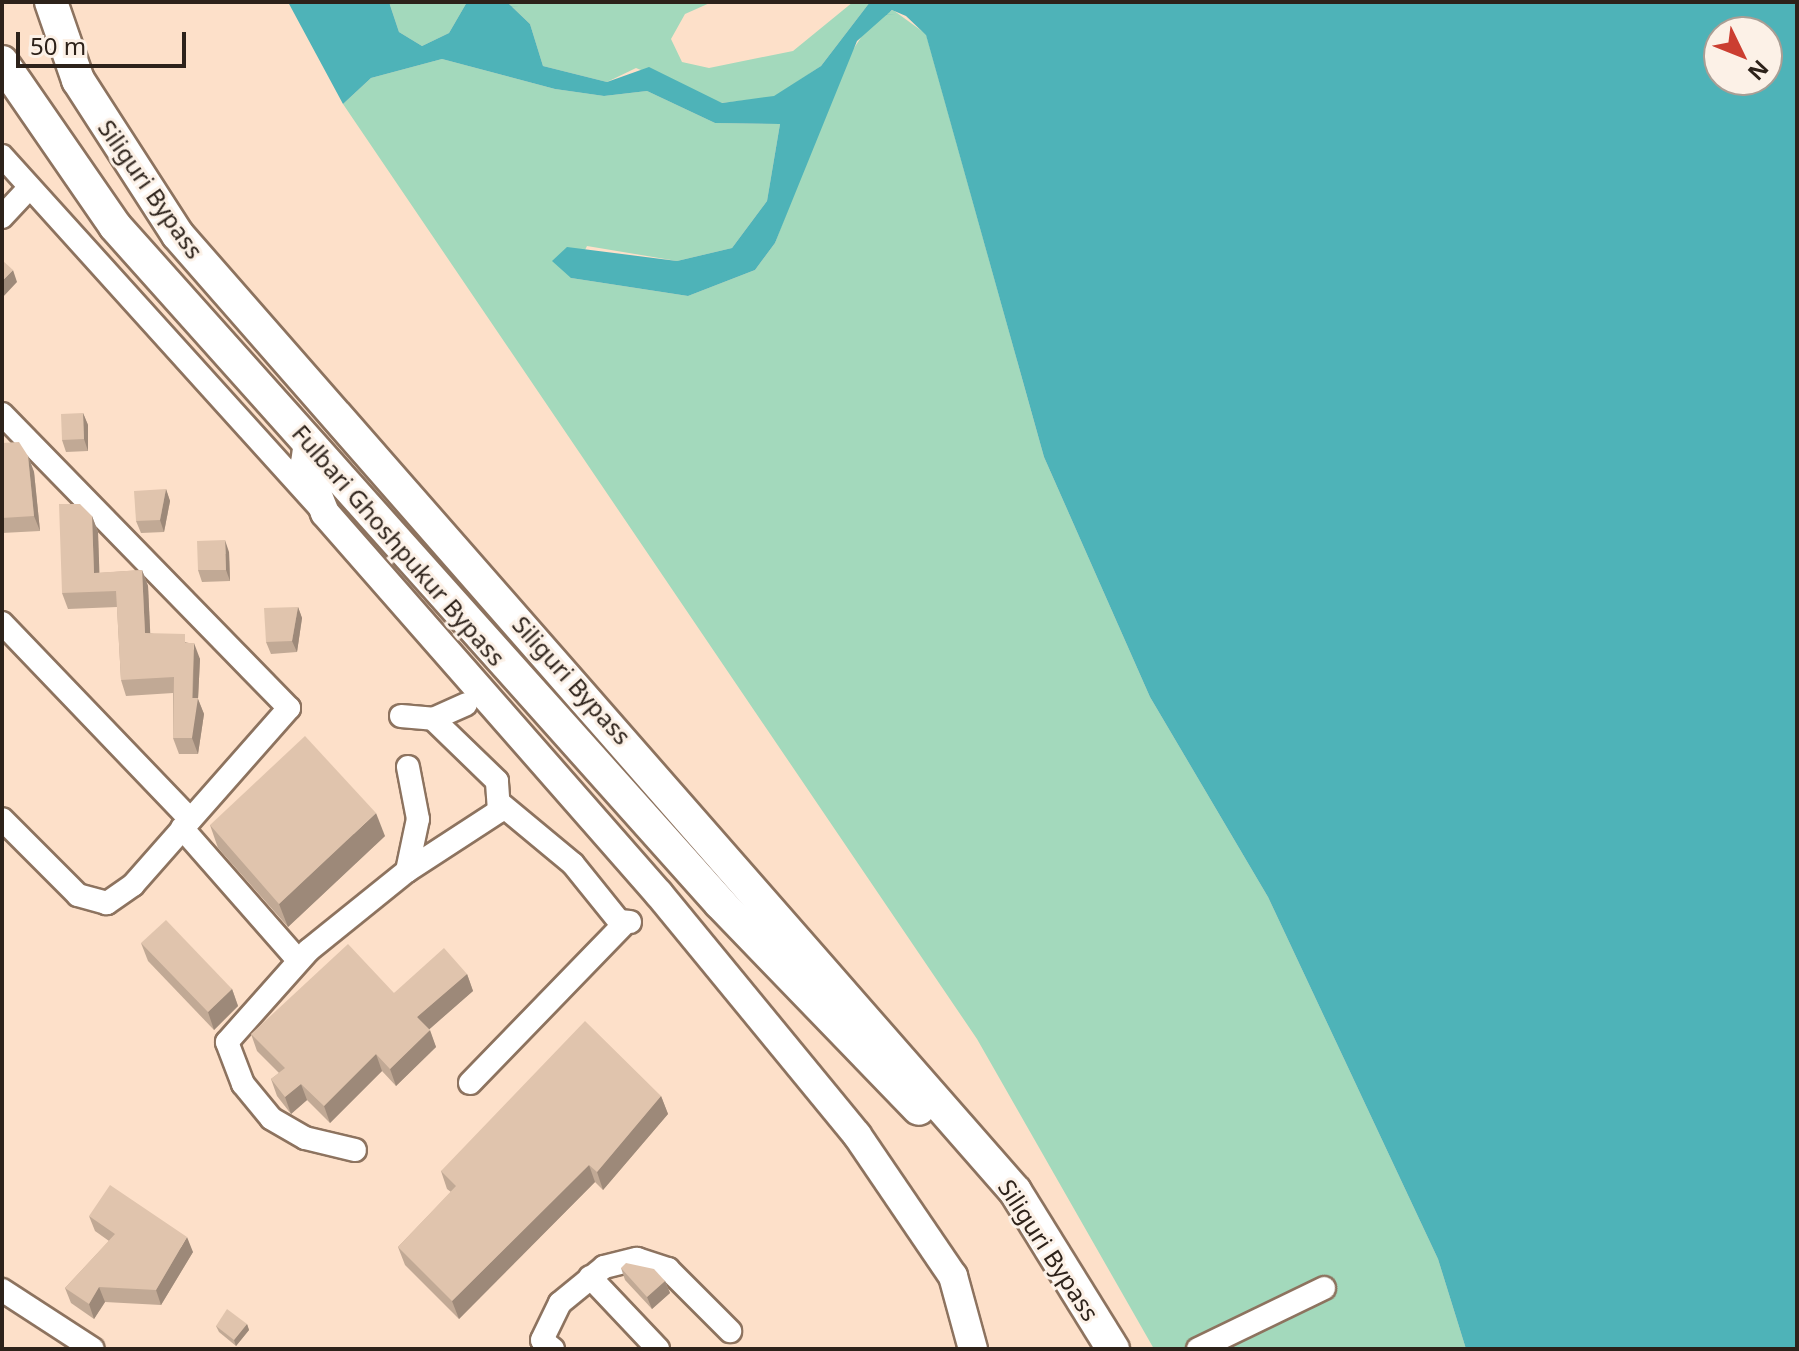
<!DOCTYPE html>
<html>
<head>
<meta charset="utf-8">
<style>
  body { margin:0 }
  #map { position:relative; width:1799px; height:1351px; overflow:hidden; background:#fde0c9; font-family:"Noto Sans",sans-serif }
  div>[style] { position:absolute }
  .green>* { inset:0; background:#a3d9bc }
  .water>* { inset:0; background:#4eb3b8 }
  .roads { filter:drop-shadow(2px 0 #8d735f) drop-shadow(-2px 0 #8d735f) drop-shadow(0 2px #8d735f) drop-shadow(0 -2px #8d735f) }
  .minor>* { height:22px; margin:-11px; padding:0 11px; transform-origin:11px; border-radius:11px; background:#fff }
  .major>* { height:28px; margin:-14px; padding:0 14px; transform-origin:14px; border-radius:14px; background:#fff }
  .highway>* { height:32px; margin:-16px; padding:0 16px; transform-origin:16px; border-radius:16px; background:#fff }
  .wall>* { inset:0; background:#c1a995 }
  .shaded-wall>* { inset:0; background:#9d8979 }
  .building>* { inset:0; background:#e0c4ad }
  span { translate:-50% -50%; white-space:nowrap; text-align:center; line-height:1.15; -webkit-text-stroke:6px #fcf1e7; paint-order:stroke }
  .street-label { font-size:24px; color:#2d221a }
  .frame { position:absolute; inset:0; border:4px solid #2d221a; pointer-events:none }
  .north { position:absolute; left:1703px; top:16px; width:80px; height:80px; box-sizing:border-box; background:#fcf1e7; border:2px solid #a99e95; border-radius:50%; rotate:133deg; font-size:22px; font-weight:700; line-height:32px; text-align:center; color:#2d221a }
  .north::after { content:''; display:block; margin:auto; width:28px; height:36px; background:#cb3e31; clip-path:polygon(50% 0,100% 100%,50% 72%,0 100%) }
  .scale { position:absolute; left:16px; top:32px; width:170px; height:36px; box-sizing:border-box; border:4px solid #2d221a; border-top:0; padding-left:10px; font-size:24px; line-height:28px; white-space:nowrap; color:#2d221a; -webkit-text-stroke:6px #fcf1e7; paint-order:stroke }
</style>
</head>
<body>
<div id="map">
  <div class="green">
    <div style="clip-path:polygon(389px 2px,467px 2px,449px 33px,422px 46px,399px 32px)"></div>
    <div style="clip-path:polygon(507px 2px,712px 2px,685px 14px,671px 39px,682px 62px,709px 68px,793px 51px,853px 2px,870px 2px,821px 66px,774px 97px,721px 103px,636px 68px,607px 82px,543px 66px,530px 24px)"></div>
    <div style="clip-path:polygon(893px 10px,926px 34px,1044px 457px,1150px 697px,1268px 897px,1438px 1259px,1466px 1349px,1154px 1349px,977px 1039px,343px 104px,371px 78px,442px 59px,555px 89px,604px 96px,647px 91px,715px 123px,780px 124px,767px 201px,732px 248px,677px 261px,587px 246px,571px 278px,688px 296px,755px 270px,775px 243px,843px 65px,871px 22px)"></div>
  </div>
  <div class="water">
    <div style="clip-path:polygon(evenodd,288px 2px,389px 2px,399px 32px,422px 46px,449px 33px,467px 2px,507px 2px,530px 24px,543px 66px,607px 82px,649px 67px,722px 103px,774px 96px,821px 66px,870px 2px,1797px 2px,1797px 1349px,1466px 1349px,1438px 1259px,1268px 897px,1150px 697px,1044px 457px,926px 35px,906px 16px,892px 10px,857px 41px,775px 243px,755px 270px,688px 296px,571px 278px,552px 261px,567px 247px,677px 261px,732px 248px,767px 201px,780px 124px,715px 123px,647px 91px,604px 96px,555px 89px,442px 59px,371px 78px,343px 104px,288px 2px,1719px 32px,1767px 32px,1767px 80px,1719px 80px,1719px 32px)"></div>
  </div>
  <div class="roads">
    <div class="minor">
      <div style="left:2px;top:156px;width:472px;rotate:47.9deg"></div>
      <div style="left:2px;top:217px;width:38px;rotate:-47deg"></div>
      <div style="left:2px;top:414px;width:411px;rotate:45.7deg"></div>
      <div style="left:289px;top:708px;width:236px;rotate:131.4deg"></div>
      <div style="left:133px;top:885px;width:32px;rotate:145deg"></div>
      <div style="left:107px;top:903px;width:30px;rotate:-165deg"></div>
      <div style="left:78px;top:895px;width:107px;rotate:-135deg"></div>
      <div style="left:2px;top:623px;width:272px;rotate:46.2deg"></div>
      <div style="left:401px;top:716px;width:32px;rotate:5deg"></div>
      <div style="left:433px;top:719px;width:36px;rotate:-24deg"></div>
      <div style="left:502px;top:805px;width:92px;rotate:39.7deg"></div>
      <div style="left:573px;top:864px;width:73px;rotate:51.1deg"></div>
      <div style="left:619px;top:921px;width:11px;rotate:5deg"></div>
      <div style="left:182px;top:828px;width:176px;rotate:48.7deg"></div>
      <div style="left:407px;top:871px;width:53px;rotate:-78.1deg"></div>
      <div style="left:418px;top:819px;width:53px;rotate:-100.9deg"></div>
      <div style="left:470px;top:1083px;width:223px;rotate:-45.9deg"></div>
      <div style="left:355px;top:1150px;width:51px;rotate:-166.5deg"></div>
      <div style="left:305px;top:1138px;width:39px;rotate:-150deg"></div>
      <div style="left:271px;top:1118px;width:44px;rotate:-129.5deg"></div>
      <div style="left:243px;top:1084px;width:45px;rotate:-110.9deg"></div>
      <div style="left:227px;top:1042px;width:123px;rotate:-48.3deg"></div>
      <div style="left:309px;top:950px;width:126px;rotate:-38.9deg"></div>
      <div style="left:407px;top:871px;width:110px;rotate:-33.1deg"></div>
      <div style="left:499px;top:811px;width:30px;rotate:-94deg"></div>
      <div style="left:497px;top:781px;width:89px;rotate:-135.9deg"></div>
      <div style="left:590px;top:1277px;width:99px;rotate:46.6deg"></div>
      <div style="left:2px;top:1290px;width:108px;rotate:33deg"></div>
      <div style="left:553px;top:1349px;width:14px;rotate:-141deg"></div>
      <div style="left:542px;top:1340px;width:41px;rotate:-64.1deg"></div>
      <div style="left:560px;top:1303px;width:57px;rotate:-39.3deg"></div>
      <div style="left:604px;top:1267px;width:34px;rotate:-14deg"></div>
      <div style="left:637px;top:1259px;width:33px;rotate:18deg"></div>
      <div style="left:668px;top:1269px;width:88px;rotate:45deg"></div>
      <div style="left:1198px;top:1349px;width:140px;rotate:-25.8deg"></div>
    </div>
    <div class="major">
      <div style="left:308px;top:442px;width:21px;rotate:98deg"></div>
      <div style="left:305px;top:463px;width:54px;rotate:68.2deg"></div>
      <div style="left:325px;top:513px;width:507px;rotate:48.76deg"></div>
      <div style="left:659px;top:894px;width:312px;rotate:50.6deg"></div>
      <div style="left:857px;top:1135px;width:171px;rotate:55.8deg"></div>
      <div style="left:953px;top:1276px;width:76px;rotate:74.7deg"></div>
    </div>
    <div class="highway">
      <div style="left:51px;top:2px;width:83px;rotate:70.9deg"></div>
      <div style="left:78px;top:80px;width:184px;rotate:57.2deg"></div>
      <div style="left:178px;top:235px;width:1271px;rotate:48.8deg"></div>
      <div style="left:1015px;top:1191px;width:186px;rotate:58.2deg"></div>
      <div style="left:2px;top:62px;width:199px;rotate:55.4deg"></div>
      <div style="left:115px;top:226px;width:908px;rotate:48.21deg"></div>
      <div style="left:720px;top:903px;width:286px;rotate:46deg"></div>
    </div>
  </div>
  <div class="wall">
    <div style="clip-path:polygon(83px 413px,88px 425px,88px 451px,66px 452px,62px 440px)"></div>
    <div style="clip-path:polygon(2px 443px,28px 456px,34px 472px,40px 531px,2px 533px)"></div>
    <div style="clip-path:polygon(166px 489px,170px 501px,164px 532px,141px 533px,136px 521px)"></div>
    <div style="clip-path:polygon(92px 516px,98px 532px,99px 573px,142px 570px,148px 586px,150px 633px,189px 643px,200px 659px,198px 699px,204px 714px,198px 754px,179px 754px,173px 738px,173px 693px,126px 696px,121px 680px,117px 607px,68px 609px,62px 593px)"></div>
    <div style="clip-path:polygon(229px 552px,230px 581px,202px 582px,198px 570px)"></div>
    <div style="clip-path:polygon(298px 607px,302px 618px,297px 652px,271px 654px,266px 642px)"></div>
    <div style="clip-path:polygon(210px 825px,385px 836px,288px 927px,218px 848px)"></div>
    <div style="clip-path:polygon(141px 943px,232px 989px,238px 1006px,214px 1030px,148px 961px)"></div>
    <div style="clip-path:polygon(467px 974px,473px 991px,429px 1029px,436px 1047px,396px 1086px,382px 1071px,330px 1123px,307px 1100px,291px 1114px,277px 1096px,271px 1079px,279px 1073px,257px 1051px,251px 1034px,394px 993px)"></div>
    <div style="clip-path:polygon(661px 1096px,668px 1114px,603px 1190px,595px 1182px,459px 1319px,405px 1265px,398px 1247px,451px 1192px,447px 1189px,441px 1171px)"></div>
    <div style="clip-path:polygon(89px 1216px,193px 1252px,161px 1305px,105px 1302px,94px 1319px,71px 1303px,65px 1288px,109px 1241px,95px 1231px)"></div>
    <div style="clip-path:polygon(621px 1268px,665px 1281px,670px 1293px,652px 1309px,625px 1280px)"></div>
    <div style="clip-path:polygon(247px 1324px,249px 1330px,236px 1346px,219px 1332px,216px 1326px)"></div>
  </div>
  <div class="shaded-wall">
    <div style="clip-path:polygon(13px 270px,17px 282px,2px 298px,2px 281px)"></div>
    <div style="clip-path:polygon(83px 413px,88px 425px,88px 451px,84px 439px)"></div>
    <div style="clip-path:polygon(28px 456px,34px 472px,40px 531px,34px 516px)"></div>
    <div style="clip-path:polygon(166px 489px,170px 501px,164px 532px,160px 520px)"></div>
    <div style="clip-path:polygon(92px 516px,98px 532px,100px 589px,94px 573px)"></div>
    <div style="clip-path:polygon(225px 540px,229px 552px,230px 581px,226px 570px)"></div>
    <div style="clip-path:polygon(142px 570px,148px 586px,151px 649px,145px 633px)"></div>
    <div style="clip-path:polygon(298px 607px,302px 618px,297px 652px,292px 641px)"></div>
    <div style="clip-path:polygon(194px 643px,200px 659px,198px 699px,204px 714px,198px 754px,192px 738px)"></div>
    <div style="clip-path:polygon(376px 813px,385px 836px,288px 927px,279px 904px)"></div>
    <div style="clip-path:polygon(467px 974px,473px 991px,424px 1034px,417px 1017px)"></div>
    <div style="clip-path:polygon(232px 989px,238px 1006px,214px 1030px,208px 1012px)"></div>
    <div style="clip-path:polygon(430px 1030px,436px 1047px,396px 1086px,390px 1069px)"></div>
    <div style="clip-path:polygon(376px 1054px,382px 1071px,330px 1123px,324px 1106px)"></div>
    <div style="clip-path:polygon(301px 1084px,307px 1100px,291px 1114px,285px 1097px)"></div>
    <div style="clip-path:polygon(661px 1096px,668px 1114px,603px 1190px,597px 1172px)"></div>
    <div style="clip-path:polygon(589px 1165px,595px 1182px,459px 1319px,452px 1301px)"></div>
    <div style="clip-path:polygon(187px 1237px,193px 1252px,161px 1305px,156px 1290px)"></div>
    <div style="clip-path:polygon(665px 1281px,670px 1293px,652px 1309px,647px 1297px)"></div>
    <div style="clip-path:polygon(99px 1287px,105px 1302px,94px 1319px,89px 1304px)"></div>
    <div style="clip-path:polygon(247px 1324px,249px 1330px,236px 1346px,234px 1340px)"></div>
  </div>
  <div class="building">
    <div style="clip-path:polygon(2px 260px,13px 270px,2px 281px)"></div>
    <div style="clip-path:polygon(83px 413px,84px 439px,62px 440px,61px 414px)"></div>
    <div style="clip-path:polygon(19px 442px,28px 456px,34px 516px,2px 518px,2px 443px)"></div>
    <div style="clip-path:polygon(166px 489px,160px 520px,136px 521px,134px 491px)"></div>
    <div style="clip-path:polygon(59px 504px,80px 504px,92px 516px,94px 573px,142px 570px,145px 633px,185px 634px,185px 643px,194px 643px,192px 698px,198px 698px,192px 738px,173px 738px,174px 677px,121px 680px,116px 591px,62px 593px)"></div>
    <div style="clip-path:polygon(225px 540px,226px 570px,198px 570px,197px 541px)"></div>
    <div style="clip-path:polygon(298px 607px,292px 641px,266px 642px,264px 608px)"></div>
    <div style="clip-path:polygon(305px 736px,376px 813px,279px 904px,210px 825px)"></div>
    <div style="clip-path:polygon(166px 920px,232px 989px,208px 1012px,141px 943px)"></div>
    <div style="clip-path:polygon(348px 944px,394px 993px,444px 948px,467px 974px,417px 1017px,430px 1030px,390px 1069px,376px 1054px,324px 1106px,301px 1084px,285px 1097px,271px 1079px,285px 1068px,251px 1034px)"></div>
    <div style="clip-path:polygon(585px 1021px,661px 1096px,597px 1172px,589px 1165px,452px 1301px,398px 1247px,456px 1186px,441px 1171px)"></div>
    <div style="clip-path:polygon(110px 1185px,187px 1237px,156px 1290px,99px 1287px,89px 1304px,65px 1288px,115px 1234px,89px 1216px)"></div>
    <div style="clip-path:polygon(626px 1263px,654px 1269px,665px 1281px,647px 1297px,621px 1268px)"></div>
    <div style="clip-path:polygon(227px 1309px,247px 1324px,234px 1340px,216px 1326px)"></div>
  </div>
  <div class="street-label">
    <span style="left:151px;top:189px;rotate:55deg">Siliguri Bypass</span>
    <span style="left:399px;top:545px;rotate:49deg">Fulbari Ghoshpukur Bypass</span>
    <span style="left:572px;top:680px;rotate:48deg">Siliguri Bypass</span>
    <span style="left:1049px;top:1250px;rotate:57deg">Siliguri Bypass</span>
  </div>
  <div class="frame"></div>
  <div class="north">N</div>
  <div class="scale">50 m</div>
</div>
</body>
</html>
